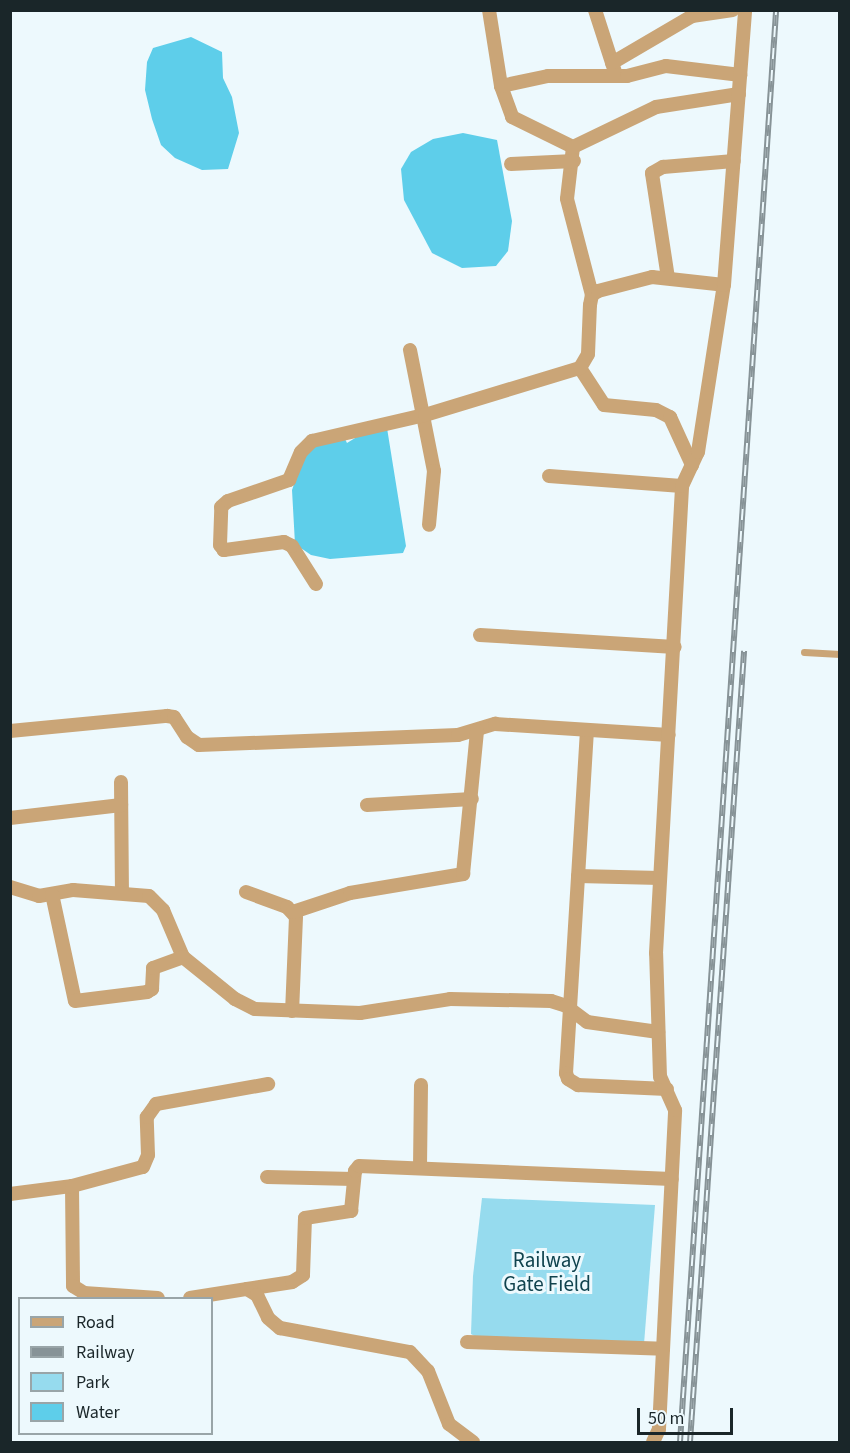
<!DOCTYPE html>
<html>
<head>
<meta charset="utf-8">
<style>
  body { margin:0 }
  #map { position:relative; width:850px; height:1453px; overflow:hidden; background:#edf9fd; font-family:"Source Sans 3",sans-serif }
  div>[style] { position:absolute }
  .green>* { inset:0; background:#96dbee }
  .water>* { inset:0; background:#5eceea }
  .service>* { height:7px; margin:-3.5px; padding:0 3.5px; transform-origin:3.5px; border-radius:3.5px; background:#caa577 }
  .minor>* { height:14px; margin:-7px; padding:0 7px; transform-origin:7px; border-radius:7px; background:#caa577 }
  .rail>* { height:6px; margin-top:-3px; transform-origin:0; background:repeating-linear-gradient(90deg,#edf9fd 0 11px,#879397 0 22px); box-sizing:border-box; border-block:2px solid #879397 }
  span { translate:-50% -50%; white-space:nowrap; text-align:center; line-height:1.15; -webkit-text-stroke:6px #edf9fd; paint-order:stroke }
  .park-label { font-size:21px; color:#10434e }
  .frame { position:absolute; inset:0; border:12px solid #1a2629; pointer-events:none }
  .legend { position:absolute; left:18px; top:1297px; width:195px; height:138px; box-sizing:border-box; background:#edf9fd; border:2px solid #99a5a8; margin:0; padding:8px 10px; list-style:none; font-size:18px; color:#1a2629 }
  .legend li { display:flex; align-items:center; gap:12px; height:30px }
  .legend b { width:30px; border:2px solid #99a5a8 }
  .scale { position:absolute; left:637px; top:1408px; width:96px; height:27px; box-sizing:border-box; border:3px solid #1a2629; border-top:0; padding-left:8px; font-size:18px; line-height:21px; white-space:nowrap; color:#1a2629; -webkit-text-stroke:4px #edf9fd; paint-order:stroke }
</style>
</head>
<body>
<div id="map">
  <div class="green">
    <div style="clip-path:polygon(482px 1198px,655px 1205px,644px 1344px,480px 1339px,471px 1334px,473px 1276px)"></div>
  </div>
  <div class="water">
    <div style="clip-path:polygon(191px 37px,222px 52px,223px 78px,232px 97px,239px 133px,228px 169px,202px 170px,175px 158px,161px 145px,152px 119px,145px 90px,147px 62px,153px 48px)"></div>
    <div style="clip-path:polygon(463px 133px,497px 140px,512px 221px,508px 251px,496px 266px,462px 268px,432px 253px,404px 200px,401px 169px,411px 152px,433px 139px)"></div>
    <div style="clip-path:polygon(387px 428px,406px 546px,403px 553px,330px 559px,311px 555px,295px 544px,292px 490px,304px 455px,313px 447px,345px 439px,347px 443px,360px 435px)"></div>
  </div>
  <div class="service">
    <div style="left:804px;top:652px;width:36px;rotate:3deg"></div>
  </div>
  <div class="minor">
    <div style="left:489px;top:10px;width:77px;rotate:81deg"></div>
    <div style="left:501px;top:86px;width:33px;rotate:70deg"></div>
    <div style="left:512px;top:117px;width:68px;rotate:26.2deg"></div>
    <div style="left:573px;top:147px;width:52px;rotate:96.6deg"></div>
    <div style="left:567px;top:199px;width:99px;rotate:75.4deg"></div>
    <div style="left:595px;top:10px;width:65px;rotate:72.1deg"></div>
    <div style="left:612px;top:63px;width:93px;rotate:-30.4deg"></div>
    <div style="left:692px;top:16px;width:41px;rotate:-8.3deg"></div>
    <div style="left:501px;top:86px;width:48px;rotate:-12deg"></div>
    <div style="left:548px;top:76px;width:79px"></div>
    <div style="left:627px;top:76px;width:40px;rotate:-14.4deg"></div>
    <div style="left:666px;top:66px;width:75px;rotate:6.9deg"></div>
    <div style="left:573px;top:147px;width:92px;rotate:-25.7deg"></div>
    <div style="left:656px;top:107px;width:84px;rotate:-8.9deg"></div>
    <div style="left:511px;top:164px;width:63px;rotate:-2.7deg"></div>
    <div style="left:668px;top:278px;width:106px;rotate:-98.7deg"></div>
    <div style="left:652px;top:173px;width:13px;rotate:-29deg"></div>
    <div style="left:663px;top:167px;width:71px;rotate:-4.8deg"></div>
    <div style="left:410px;top:350px;width:123px;rotate:78.8deg"></div>
    <div style="left:434px;top:471px;width:54px;rotate:95.3deg"></div>
    <div style="left:580px;top:368px;width:44px;rotate:57deg"></div>
    <div style="left:604px;top:405px;width:52px;rotate:5.5deg"></div>
    <div style="left:656px;top:410px;width:16px;rotate:27deg"></div>
    <div style="left:670px;top:417px;width:53px;rotate:65.4deg"></div>
    <div style="left:549px;top:476px;width:133px;rotate:4.3deg"></div>
    <div style="left:316px;top:584px;width:45px;rotate:-122.3deg"></div>
    <div style="left:292px;top:546px;width:9px;rotate:-153deg"></div>
    <div style="left:284px;top:542px;width:61px;rotate:172.4deg"></div>
    <div style="left:224px;top:550px;width:6px;rotate:-129deg"></div>
    <div style="left:220px;top:545px;width:38px;rotate:-88deg"></div>
    <div style="left:221px;top:507px;width:9px;rotate:-41deg"></div>
    <div style="left:228px;top:501px;width:65px;rotate:-19deg"></div>
    <div style="left:289px;top:480px;width:30px;rotate:-67deg"></div>
    <div style="left:301px;top:452px;width:16px;rotate:-45deg"></div>
    <div style="left:312px;top:441px;width:116px;rotate:-13deg"></div>
    <div style="left:425px;top:415px;width:162px;rotate:-16.9deg"></div>
    <div style="left:580px;top:368px;width:16px;rotate:-60deg"></div>
    <div style="left:588px;top:354px;width:49px;rotate:-87.7deg"></div>
    <div style="left:590px;top:305px;width:10px;rotate:-79deg"></div>
    <div style="left:592px;top:295px;width:7px;rotate:-34deg"></div>
    <div style="left:598px;top:291px;width:56px;rotate:-14.5deg"></div>
    <div style="left:652px;top:277px;width:72px;rotate:6.3deg"></div>
    <div style="left:480px;top:635px;width:195px;rotate:3.5deg"></div>
    <div style="left:587px;top:730px;width:344px;rotate:93.5deg"></div>
    <div style="left:566px;top:1073px;width:6px;rotate:72deg"></div>
    <div style="left:568px;top:1079px;width:12px;rotate:31deg"></div>
    <div style="left:578px;top:1085px;width:89px;rotate:2.6deg"></div>
    <div style="left:10px;top:731px;width:158px;rotate:-5.5deg"></div>
    <div style="left:167px;top:716px;width:7px;rotate:8deg"></div>
    <div style="left:174px;top:717px;width:24px;rotate:57deg"></div>
    <div style="left:187px;top:737px;width:14px;rotate:34deg"></div>
    <div style="left:199px;top:745px;width:259px;rotate:-2.2deg"></div>
    <div style="left:458px;top:735px;width:39px;rotate:-17deg"></div>
    <div style="left:495px;top:724px;width:174px;rotate:3.6deg"></div>
    <div style="left:121px;top:782px;width:111px;rotate:89.5deg"></div>
    <div style="left:367px;top:805px;width:105px;rotate:-3.3deg"></div>
    <div style="left:10px;top:818px;width:112px;rotate:-6.7deg"></div>
    <div style="left:578px;top:876px;width:82px;rotate:1.4deg"></div>
    <div style="left:10px;top:887px;width:30px;rotate:17deg"></div>
    <div style="left:39px;top:896px;width:35px;rotate:-10deg"></div>
    <div style="left:73px;top:890px;width:76px;rotate:4.5deg"></div>
    <div style="left:149px;top:896px;width:20px;rotate:45deg"></div>
    <div style="left:163px;top:910px;width:51px;rotate:66.9deg"></div>
    <div style="left:183px;top:957px;width:67px;rotate:38.9deg"></div>
    <div style="left:235px;top:999px;width:22px;rotate:27deg"></div>
    <div style="left:255px;top:1009px;width:105px;rotate:2.2deg"></div>
    <div style="left:360px;top:1013px;width:91px;rotate:-8.8deg"></div>
    <div style="left:450px;top:999px;width:101px;rotate:1.1deg"></div>
    <div style="left:551px;top:1001px;width:16px;rotate:18deg"></div>
    <div style="left:566px;top:1006px;width:26px;rotate:37deg"></div>
    <div style="left:587px;top:1022px;width:72px;rotate:8deg"></div>
    <div style="left:246px;top:892px;width:44px;rotate:20.1deg"></div>
    <div style="left:287px;top:907px;width:13px;rotate:48deg"></div>
    <div style="left:296px;top:917px;width:94px;rotate:92.4deg"></div>
    <div style="left:52px;top:894px;width:109px;rotate:77.9deg"></div>
    <div style="left:75px;top:1001px;width:73px;rotate:-7.1deg"></div>
    <div style="left:147px;top:992px;width:6px;rotate:-31deg"></div>
    <div style="left:152px;top:989px;width:21px;rotate:-87deg"></div>
    <div style="left:153px;top:968px;width:32px;rotate:-20deg"></div>
    <div style="left:293px;top:912px;width:60px;rotate:-18.4deg"></div>
    <div style="left:350px;top:893px;width:115px;rotate:-9.5deg"></div>
    <div style="left:463px;top:874px;width:144px;rotate:-84.4deg"></div>
    <div style="left:420px;top:1167px;width:82px;rotate:-89.3deg"></div>
    <div style="left:267px;top:1177px;width:87px;rotate:1.3deg"></div>
    <div style="left:72px;top:1186px;width:100px;rotate:89.4deg"></div>
    <div style="left:73px;top:1286px;width:13px;rotate:32deg"></div>
    <div style="left:84px;top:1293px;width:74px;rotate:3.9deg"></div>
    <div style="left:10px;top:1194px;width:63px;rotate:-7.4deg"></div>
    <div style="left:72px;top:1186px;width:73px;rotate:-15deg"></div>
    <div style="left:143px;top:1167px;width:13px;rotate:-67deg"></div>
    <div style="left:148px;top:1155px;width:38px;rotate:-92deg"></div>
    <div style="left:147px;top:1117px;width:16px;rotate:-55deg"></div>
    <div style="left:156px;top:1104px;width:114px;rotate:-10.1deg"></div>
    <div style="left:247px;top:1289px;width:46px;rotate:-8.8deg"></div>
    <div style="left:292px;top:1282px;width:13px;rotate:-32deg"></div>
    <div style="left:303px;top:1275px;width:57px;rotate:-88deg"></div>
    <div style="left:305px;top:1218px;width:47px;rotate:-8.7deg"></div>
    <div style="left:351px;top:1211px;width:40px;rotate:-84.3deg"></div>
    <div style="left:355px;top:1171px;width:6px;rotate:-51deg"></div>
    <div style="left:359px;top:1166px;width:313px;rotate:2.4deg"></div>
    <div style="left:190px;top:1298px;width:58px;rotate:-9deg"></div>
    <div style="left:247px;top:1289px;width:12px;rotate:31deg"></div>
    <div style="left:257px;top:1295px;width:25px;rotate:64deg"></div>
    <div style="left:268px;top:1318px;width:16px;rotate:40deg"></div>
    <div style="left:280px;top:1328px;width:132px;rotate:10.5deg"></div>
    <div style="left:410px;top:1352px;width:26px;rotate:47deg"></div>
    <div style="left:428px;top:1371px;width:57px;rotate:68.4deg"></div>
    <div style="left:449px;top:1424px;width:30px;rotate:37deg"></div>
    <div style="left:467px;top:1342px;width:196px;rotate:2deg"></div>
    <div style="left:653px;top:1442px;width:14px;rotate:-65deg"></div>
    <div style="left:659px;top:1429px;width:319px;rotate:-87.1deg"></div>
    <div style="left:675px;top:1110px;width:36px;rotate:-114deg"></div>
    <div style="left:660px;top:1077px;width:124px;rotate:-91.8deg"></div>
    <div style="left:656px;top:953px;width:468px;rotate:-86.8deg"></div>
    <div style="left:682px;top:486px;width:38px;rotate:-65deg"></div>
    <div style="left:698px;top:452px;width:169px;rotate:-81.2deg"></div>
    <div style="left:724px;top:285px;width:276px;rotate:-85.6deg"></div>
  </div>
  <div class="rail">
    <div style="left:680px;top:1442px;width:1435px;rotate:-86.16deg"></div>
    <div style="left:690px;top:1442px;width:793px;rotate:-86.09deg"></div>
  </div>
  <div class="park-label">
    <span style="left:547px;top:1272px">Railway<br>Gate Field</span>
  </div>
  <div class="frame"></div>
  <ul class="legend">
  <li><b style="height:8px;background:#caa577"></b>Road</li>
  <li><b style="height:8px;background:#879397"></b>Railway</li>
  <li><b style="height:16px;background:#96dbee"></b>Park</li>
  <li><b style="height:16px;background:#5eceea"></b>Water</li>
  </ul>
  <div class="scale">50 m</div>
</div>
</body>
</html>
